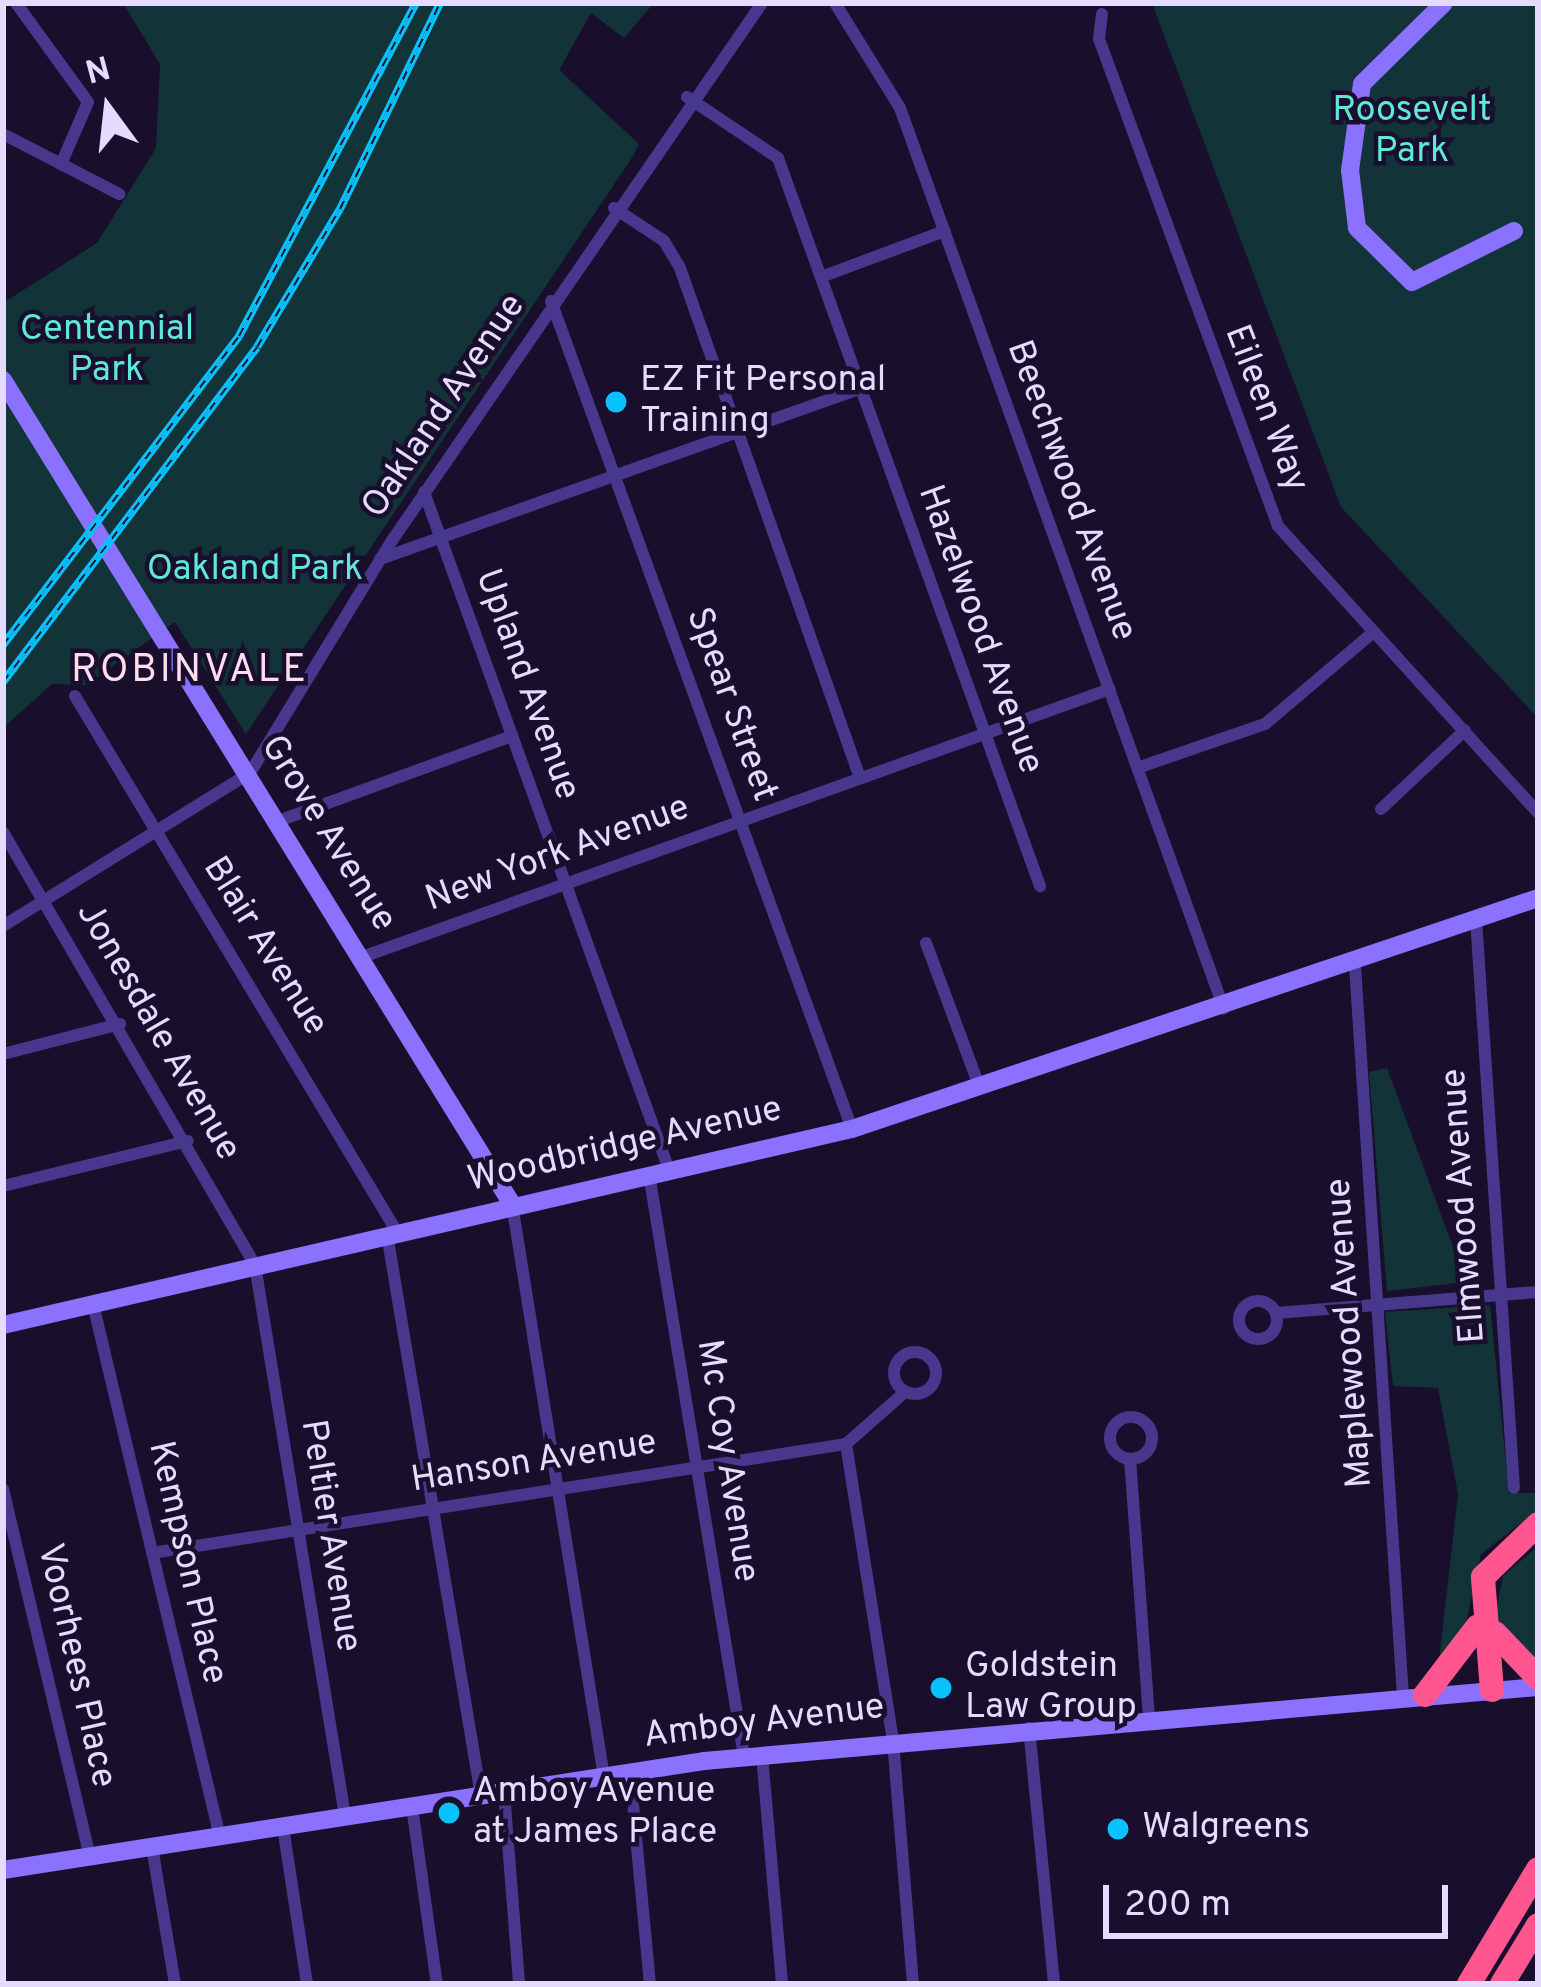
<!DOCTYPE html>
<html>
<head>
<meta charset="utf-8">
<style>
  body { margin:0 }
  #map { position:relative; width:1541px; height:1987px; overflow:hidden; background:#190f2c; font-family:Overpass,sans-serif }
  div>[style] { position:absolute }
  .green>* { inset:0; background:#123337 }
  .street>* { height:12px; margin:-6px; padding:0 6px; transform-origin:6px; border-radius:6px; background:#47388e }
  .street>.ring { margin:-6px; padding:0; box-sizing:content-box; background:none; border:12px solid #47388e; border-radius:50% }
  .secondary>* { height:18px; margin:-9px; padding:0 9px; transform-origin:9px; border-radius:9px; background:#8a72ff }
  .highway>* { height:24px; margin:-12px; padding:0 12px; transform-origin:12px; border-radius:12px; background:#ff568f }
  .rail>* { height:8px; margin-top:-4px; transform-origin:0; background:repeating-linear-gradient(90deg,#190f2c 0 9px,#07c2ff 0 18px); box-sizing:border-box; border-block:3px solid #07c2ff }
  .dots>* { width:33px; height:33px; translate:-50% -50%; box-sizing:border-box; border:6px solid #190f2c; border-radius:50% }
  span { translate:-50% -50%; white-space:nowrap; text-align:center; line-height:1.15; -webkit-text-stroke:9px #190f2c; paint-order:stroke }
  .park-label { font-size:36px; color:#5ee8da }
  .poi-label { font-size:36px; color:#e4dbff }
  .left { translate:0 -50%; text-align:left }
  .street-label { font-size:36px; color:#e4dbff }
  .neighbourhood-label { font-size:39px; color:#fde; letter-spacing:3px }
  .frame { position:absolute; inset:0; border:6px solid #e4dbff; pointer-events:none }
  .north { position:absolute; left:48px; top:48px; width:120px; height:120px; -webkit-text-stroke:9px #190f2c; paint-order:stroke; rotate:345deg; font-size:33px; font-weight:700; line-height:48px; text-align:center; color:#e4dbff }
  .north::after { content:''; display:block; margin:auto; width:42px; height:54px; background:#e4dbff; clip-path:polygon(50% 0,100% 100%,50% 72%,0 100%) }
  .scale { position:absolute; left:1103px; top:1885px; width:345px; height:54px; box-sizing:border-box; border:6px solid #e4dbff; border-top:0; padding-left:15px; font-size:36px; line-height:42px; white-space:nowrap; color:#e4dbff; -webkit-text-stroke:9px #190f2c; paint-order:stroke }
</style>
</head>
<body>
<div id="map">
  <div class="green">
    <div style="clip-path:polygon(123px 3px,654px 3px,624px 38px,591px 13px,559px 70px,639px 144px,633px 156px,246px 734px,175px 622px,86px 685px,52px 684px,3px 728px,3px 303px,97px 243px,156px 148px,160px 64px)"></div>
    <div style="clip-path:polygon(1152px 3px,1538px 3px,1538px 718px,1341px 507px)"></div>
    <div style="clip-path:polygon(1387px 1068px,1466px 1282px,1387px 1291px,1369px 1072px)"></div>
    <div style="clip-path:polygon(1490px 1305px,1509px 1493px,1538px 1493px,1538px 1510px,1481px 1554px,1464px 1632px,1438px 1670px,1458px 1494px,1438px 1388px,1393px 1386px,1385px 1312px)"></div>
    <div style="clip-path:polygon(1538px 1546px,1538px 1662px,1499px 1629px,1496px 1611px,1503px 1576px)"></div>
  </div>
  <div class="street">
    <div style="left:16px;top:3px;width:122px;rotate:54deg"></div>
    <div style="left:88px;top:102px;width:68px;rotate:113.5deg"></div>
    <div style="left:835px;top:3px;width:123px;rotate:58.2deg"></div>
    <div style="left:900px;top:108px;width:957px;rotate:70.22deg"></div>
    <div style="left:1102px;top:14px;width:25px;rotate:97deg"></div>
    <div style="left:1099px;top:39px;width:519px;rotate:69.82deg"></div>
    <div style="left:1278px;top:526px;width:387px;rotate:47.8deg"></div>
    <div style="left:687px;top:97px;width:110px;rotate:33.8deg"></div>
    <div style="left:778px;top:158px;width:774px;rotate:70.21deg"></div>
    <div style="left:3px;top:134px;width:131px;rotate:27.3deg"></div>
    <div style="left:614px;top:208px;width:60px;rotate:33.4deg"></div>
    <div style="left:664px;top:241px;width:31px;rotate:59deg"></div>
    <div style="left:680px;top:268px;width:541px;rotate:70.56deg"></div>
    <div style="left:821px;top:277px;width:132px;rotate:-20.4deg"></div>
    <div style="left:551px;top:301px;width:881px;rotate:70.02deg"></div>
    <div style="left:424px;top:492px;width:721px;rotate:70.13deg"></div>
    <div style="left:380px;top:559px;width:508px;rotate:-19.54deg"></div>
    <div style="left:75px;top:696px;width:625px;rotate:59deg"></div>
    <div style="left:1140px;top:767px;width:132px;rotate:-19deg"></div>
    <div style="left:1265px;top:724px;width:139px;rotate:-40.3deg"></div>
    <div style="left:1381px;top:809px;width:115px;rotate:-43.2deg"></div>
    <div style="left:281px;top:820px;width:246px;rotate:-20deg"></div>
    <div style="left:3px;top:832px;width:501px;rotate:59.8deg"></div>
    <div style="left:255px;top:1265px;width:558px;rotate:80.72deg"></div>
    <div style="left:1476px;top:919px;width:570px;rotate:86.18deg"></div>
    <div style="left:3px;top:926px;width:291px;rotate:-31.8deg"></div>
    <div style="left:250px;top:773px;width:271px;rotate:-58.6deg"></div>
    <div style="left:391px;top:542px;width:654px;rotate:-55.46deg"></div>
    <div style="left:926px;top:943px;width:155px;rotate:69.6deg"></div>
    <div style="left:365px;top:956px;width:791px;rotate:-19.72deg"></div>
    <div style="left:1355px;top:966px;width:732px;rotate:86.24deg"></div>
    <div style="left:3px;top:1054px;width:121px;rotate:-14.4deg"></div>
    <div style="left:649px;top:1174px;width:591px;rotate:80.74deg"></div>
    <div style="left:3px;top:1186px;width:190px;rotate:-13.7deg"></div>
    <div style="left:512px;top:1204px;width:580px;rotate:80.88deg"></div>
    <div style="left:387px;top:1234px;width:570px;rotate:80.5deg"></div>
    <div class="ring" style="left:1239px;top:1301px;width:26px;height:26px"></div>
    <div style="left:93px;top:1304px;width:548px;rotate:76.6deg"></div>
    <div style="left:1276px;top:1313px;width:263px;rotate:-4.6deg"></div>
    <div class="ring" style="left:894px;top:1352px;width:30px;height:30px"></div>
    <div class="ring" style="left:1110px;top:1417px;width:30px;height:30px"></div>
    <div style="left:846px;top:1444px;width:301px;rotate:81deg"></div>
    <div style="left:893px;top:1741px;width:244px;rotate:85.3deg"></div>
    <div style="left:1130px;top:1459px;width:257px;rotate:85.8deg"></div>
    <div style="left:3px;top:1489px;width:378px;rotate:76.7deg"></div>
    <div style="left:152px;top:1553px;width:703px;rotate:-8.93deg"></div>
    <div style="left:846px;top:1444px;width:79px;rotate:-41.4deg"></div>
    <div style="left:1029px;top:1728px;width:257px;rotate:84.4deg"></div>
    <div style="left:762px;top:1755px;width:230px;rotate:85deg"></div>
    <div style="left:630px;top:1773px;width:212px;rotate:84.6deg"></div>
    <div style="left:504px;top:1792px;width:193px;rotate:85.5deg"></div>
    <div style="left:412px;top:1807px;width:179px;rotate:82deg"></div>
    <div style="left:283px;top:1827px;width:159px;rotate:81.3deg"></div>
    <div style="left:152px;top:1847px;width:139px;rotate:80.5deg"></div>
  </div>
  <div class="secondary">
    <div style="left:1444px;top:3px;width:115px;rotate:135.4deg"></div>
    <div style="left:1362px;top:84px;width:87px;rotate:97.9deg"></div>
    <div style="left:1350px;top:170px;width:58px;rotate:83.1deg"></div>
    <div style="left:1357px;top:228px;width:77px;rotate:44.5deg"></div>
    <div style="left:1412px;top:282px;width:114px;rotate:-26.6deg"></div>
    <div style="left:3px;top:380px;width:969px;rotate:58.3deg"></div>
    <div style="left:3px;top:1325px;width:871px;rotate:-13deg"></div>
    <div style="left:852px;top:1129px;width:724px;rotate:-18.61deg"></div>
    <div style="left:3px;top:1870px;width:709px;rotate:-8.84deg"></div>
    <div style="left:704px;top:1761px;width:837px;rotate:-5.07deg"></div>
  </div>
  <div class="highway">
    <div style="left:1495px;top:1633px;width:62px;rotate:46.3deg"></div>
    <div style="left:1492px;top:1690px;width:113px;rotate:-94.6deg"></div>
    <div style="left:1483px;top:1577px;width:76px;rotate:-43.9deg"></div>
    <div style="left:1425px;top:1695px;width:86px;rotate:-52.6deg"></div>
    <div style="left:1469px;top:1984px;width:134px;rotate:-59deg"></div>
    <div style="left:1502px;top:1984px;width:69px;rotate:-58.6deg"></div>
  </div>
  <div class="rail">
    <div style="left:3px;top:645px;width:389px;rotate:-52.6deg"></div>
    <div style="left:239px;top:336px;width:377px;rotate:-62deg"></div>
    <div style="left:3px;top:682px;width:420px;rotate:-52.8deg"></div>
    <div style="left:257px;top:347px;width:161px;rotate:-59deg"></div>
    <div style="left:340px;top:209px;width:229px;rotate:-64.1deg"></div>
  </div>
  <div class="dots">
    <div style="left:616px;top:402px;background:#07c2ff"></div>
    <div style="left:941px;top:1688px;background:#07c2ff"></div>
    <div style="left:449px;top:1813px;background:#07c2ff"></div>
    <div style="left:1118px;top:1829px;background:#07c2ff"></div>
  </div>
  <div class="park-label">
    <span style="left:1412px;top:132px">Roosevelt<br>Park</span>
    <span style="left:107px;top:351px">Centennial<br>Park</span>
    <span style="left:255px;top:571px">Oakland Park</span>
  </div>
  <div class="poi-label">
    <span class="left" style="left:640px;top:402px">EZ Fit Personal<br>Training</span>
    <span class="left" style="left:965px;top:1688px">Goldstein<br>Law Group</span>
    <span class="left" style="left:473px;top:1813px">Amboy Avenue<br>at James Place</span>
    <span class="left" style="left:1142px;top:1829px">Walgreens</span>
  </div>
  <div class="street-label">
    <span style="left:445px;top:407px;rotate:-56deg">Oakland Avenue</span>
    <span style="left:1265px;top:409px;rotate:69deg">Eileen Way</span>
    <span style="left:1070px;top:491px;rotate:70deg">Beechwood Avenue</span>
    <span style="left:979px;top:630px;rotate:70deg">Hazelwood Avenue</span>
    <span style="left:526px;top:685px;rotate:70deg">Upland Avenue</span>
    <span style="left:730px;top:705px;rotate:70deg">Spear Street</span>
    <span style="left:327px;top:834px;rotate:58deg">Grove Avenue</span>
    <span style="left:558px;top:855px;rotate:-20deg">New York Avenue</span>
    <span style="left:264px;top:947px;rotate:58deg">Blair Avenue</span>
    <span style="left:157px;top:1032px;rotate:60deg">Jonesdale Avenue</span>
    <span style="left:625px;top:1146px;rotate:-13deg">Woodbridge Avenue</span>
    <span style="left:1465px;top:1206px;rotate:-94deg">Elmwood Avenue</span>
    <span style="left:1351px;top:1333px;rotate:-94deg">Maplewood Avenue</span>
    <span style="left:726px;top:1461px;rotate:81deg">Mc Coy Avenue</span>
    <span style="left:534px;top:1463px;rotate:-9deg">Hanson Avenue</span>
    <span style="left:329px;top:1536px;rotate:81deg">Peltier Avenue</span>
    <span style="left:186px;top:1563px;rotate:77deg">Kempson Place</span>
    <span style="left:75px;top:1666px;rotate:77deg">Voorhees Place</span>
    <span style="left:764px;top:1723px;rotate:-7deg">Amboy Avenue</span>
  </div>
  <div class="neighbourhood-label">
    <span style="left:190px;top:672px">ROBINVALE</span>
  </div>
  <div class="frame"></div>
  <div class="north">N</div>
  <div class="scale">200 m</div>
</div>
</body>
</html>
